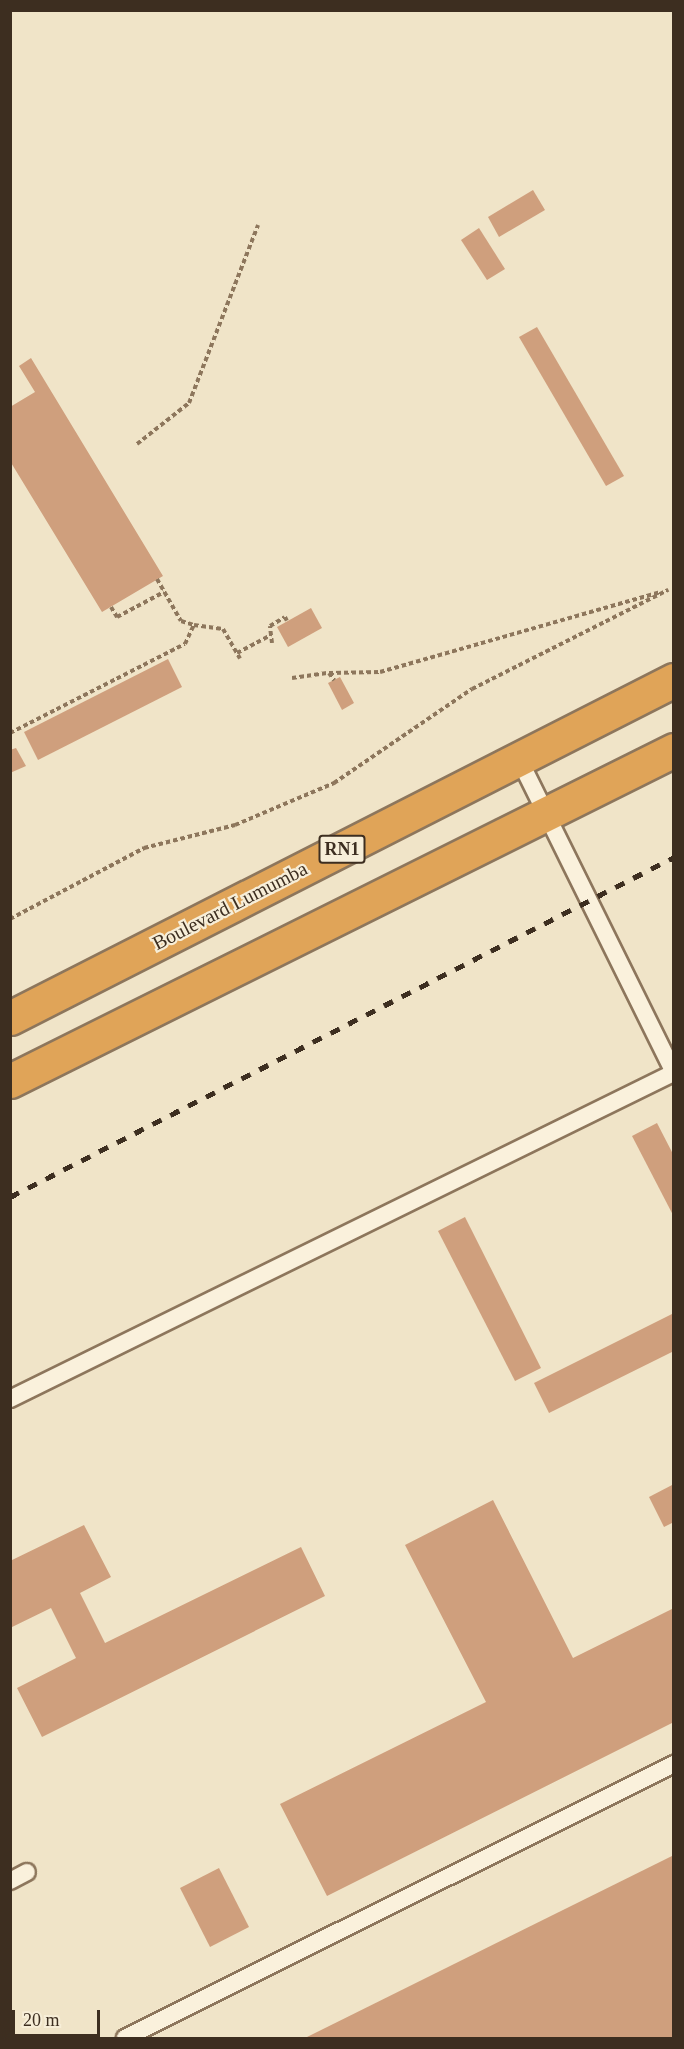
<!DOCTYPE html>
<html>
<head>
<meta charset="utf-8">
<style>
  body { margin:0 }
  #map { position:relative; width:684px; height:2049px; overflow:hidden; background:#f0e4c8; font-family:Georgia,serif }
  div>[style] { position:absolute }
  .building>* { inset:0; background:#cf9f7d }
  .path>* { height:4px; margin-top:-2px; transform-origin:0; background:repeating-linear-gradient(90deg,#8d765c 0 4.5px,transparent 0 7.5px) }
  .roads { filter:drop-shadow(2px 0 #8d765c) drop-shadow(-2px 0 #8d765c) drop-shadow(0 2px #8d765c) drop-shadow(0 -2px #8d765c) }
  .lane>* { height:16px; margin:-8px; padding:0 8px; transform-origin:8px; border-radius:8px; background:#faf1dc }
  .highway>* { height:33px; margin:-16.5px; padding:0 16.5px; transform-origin:16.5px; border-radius:16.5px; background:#e0a458 }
  .rail>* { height:4.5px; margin-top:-2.25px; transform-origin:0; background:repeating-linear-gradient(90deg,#3d2e20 0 10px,transparent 0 20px) }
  span { translate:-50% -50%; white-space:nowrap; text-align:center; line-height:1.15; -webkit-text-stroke:4.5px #f7eed8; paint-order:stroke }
  .shield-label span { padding:2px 4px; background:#f7eed8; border:2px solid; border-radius:4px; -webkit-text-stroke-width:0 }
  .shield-label { font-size:18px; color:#3d2e20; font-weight:700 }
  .street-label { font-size:20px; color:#3d2e20 }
  .frame { position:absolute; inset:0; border:12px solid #3d2e20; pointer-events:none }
  .scale { position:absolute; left:12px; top:2010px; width:88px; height:27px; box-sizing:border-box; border:3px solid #3d2e20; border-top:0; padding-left:8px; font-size:18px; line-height:21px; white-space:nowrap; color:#3d2e20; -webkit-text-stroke:4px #f7eed8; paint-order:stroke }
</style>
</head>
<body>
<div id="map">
  <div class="building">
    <div style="clip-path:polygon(533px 190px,545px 210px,499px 237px,488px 217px)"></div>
    <div style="clip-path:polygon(479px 228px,505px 269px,487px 280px,461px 240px)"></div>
    <div style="clip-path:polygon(537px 327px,624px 476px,606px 486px,519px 337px)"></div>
    <div style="clip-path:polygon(31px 358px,163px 576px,102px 612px,10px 461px,10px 407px,35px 392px,19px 366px)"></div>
    <div style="clip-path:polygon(311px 608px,322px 628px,288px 647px,277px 627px)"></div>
    <div style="clip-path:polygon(168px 659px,182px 687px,38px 760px,24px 732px)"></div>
    <div style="clip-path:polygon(340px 677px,354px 703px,342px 710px,328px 683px)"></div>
    <div style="clip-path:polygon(16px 748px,26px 766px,10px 773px,10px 750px)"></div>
    <div style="clip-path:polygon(657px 1123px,674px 1156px,674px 1217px,632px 1136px)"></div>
    <div style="clip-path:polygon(465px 1217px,541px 1368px,515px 1381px,438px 1231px)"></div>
    <div style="clip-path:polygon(674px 1313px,674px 1351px,549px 1413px,534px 1383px)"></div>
    <div style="clip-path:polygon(674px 1484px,674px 1522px,664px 1527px,649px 1497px)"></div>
    <div style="clip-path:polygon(493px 1500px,573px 1658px,674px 1608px,674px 1722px,327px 1896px,280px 1804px,486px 1702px,405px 1545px)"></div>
    <div style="clip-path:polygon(84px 1525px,111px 1577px,80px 1593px,105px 1643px,301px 1547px,325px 1596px,42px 1737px,17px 1688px,76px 1658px,51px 1608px,10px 1628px,10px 1561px)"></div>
    <div style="clip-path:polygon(674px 1855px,674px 2038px,305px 2038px)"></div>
    <div style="clip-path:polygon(219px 1868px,249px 1927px,210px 1947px,180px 1888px)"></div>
  </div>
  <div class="path">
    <div style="left:137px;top:444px;width:66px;rotate:-38.3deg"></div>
    <div style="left:189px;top:403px;width:191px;rotate:-68.8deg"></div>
    <div style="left:157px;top:579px;width:48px;rotate:60.3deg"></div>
    <div style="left:181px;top:621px;width:14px;rotate:17deg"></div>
    <div style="left:111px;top:607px;width:12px;rotate:59deg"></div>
    <div style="left:117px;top:617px;width:53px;rotate:-28deg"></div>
    <div style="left:272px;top:643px;width:17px;rotate:-97deg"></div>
    <div style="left:270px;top:626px;width:17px;rotate:-31deg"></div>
    <div style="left:285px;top:617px;width:4px;rotate:63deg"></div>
    <div style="left:237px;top:653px;width:38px;rotate:-28deg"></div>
    <div style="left:329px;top:673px;width:51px;rotate:-1.1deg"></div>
    <div style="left:380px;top:672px;width:291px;rotate:-15.9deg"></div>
    <div style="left:292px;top:678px;width:37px;rotate:-8deg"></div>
    <div style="left:329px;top:673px;width:9px;rotate:54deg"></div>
    <div style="left:10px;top:733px;width:196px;rotate:-27deg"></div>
    <div style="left:185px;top:644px;width:21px;rotate:-65deg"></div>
    <div style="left:194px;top:625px;width:29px;rotate:8deg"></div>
    <div style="left:223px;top:629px;width:34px;rotate:60deg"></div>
    <div style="left:10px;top:919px;width:152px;rotate:-27.9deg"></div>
    <div style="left:144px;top:848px;width:94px;rotate:-14.2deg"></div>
    <div style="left:235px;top:825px;width:108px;rotate:-23deg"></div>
    <div style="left:334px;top:783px;width:167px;rotate:-34.3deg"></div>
    <div style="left:472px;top:689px;width:220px;rotate:-26.8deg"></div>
  </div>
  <div class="roads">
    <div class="lane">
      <div style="left:519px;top:759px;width:350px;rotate:63.7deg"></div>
      <div style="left:10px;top:1399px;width:739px;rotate:-26.18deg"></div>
      <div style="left:10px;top:1881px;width:19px;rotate:-28deg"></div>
      <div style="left:125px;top:2038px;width:614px;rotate:-26.52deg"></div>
    </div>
    <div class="highway">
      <div style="left:10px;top:1018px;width:745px;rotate:-26.98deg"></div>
      <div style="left:10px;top:1081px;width:742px;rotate:-26.5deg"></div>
    </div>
  </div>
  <div class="rail">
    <div style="left:10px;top:1197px;width:746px;rotate:-27.11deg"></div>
  </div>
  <div class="shield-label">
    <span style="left:342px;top:849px">RN1</span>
  </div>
  <div class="street-label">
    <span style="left:230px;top:906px;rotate:-27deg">Boulevard Lumumba</span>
  </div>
  <div class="frame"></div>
  <div class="scale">20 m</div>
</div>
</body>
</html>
